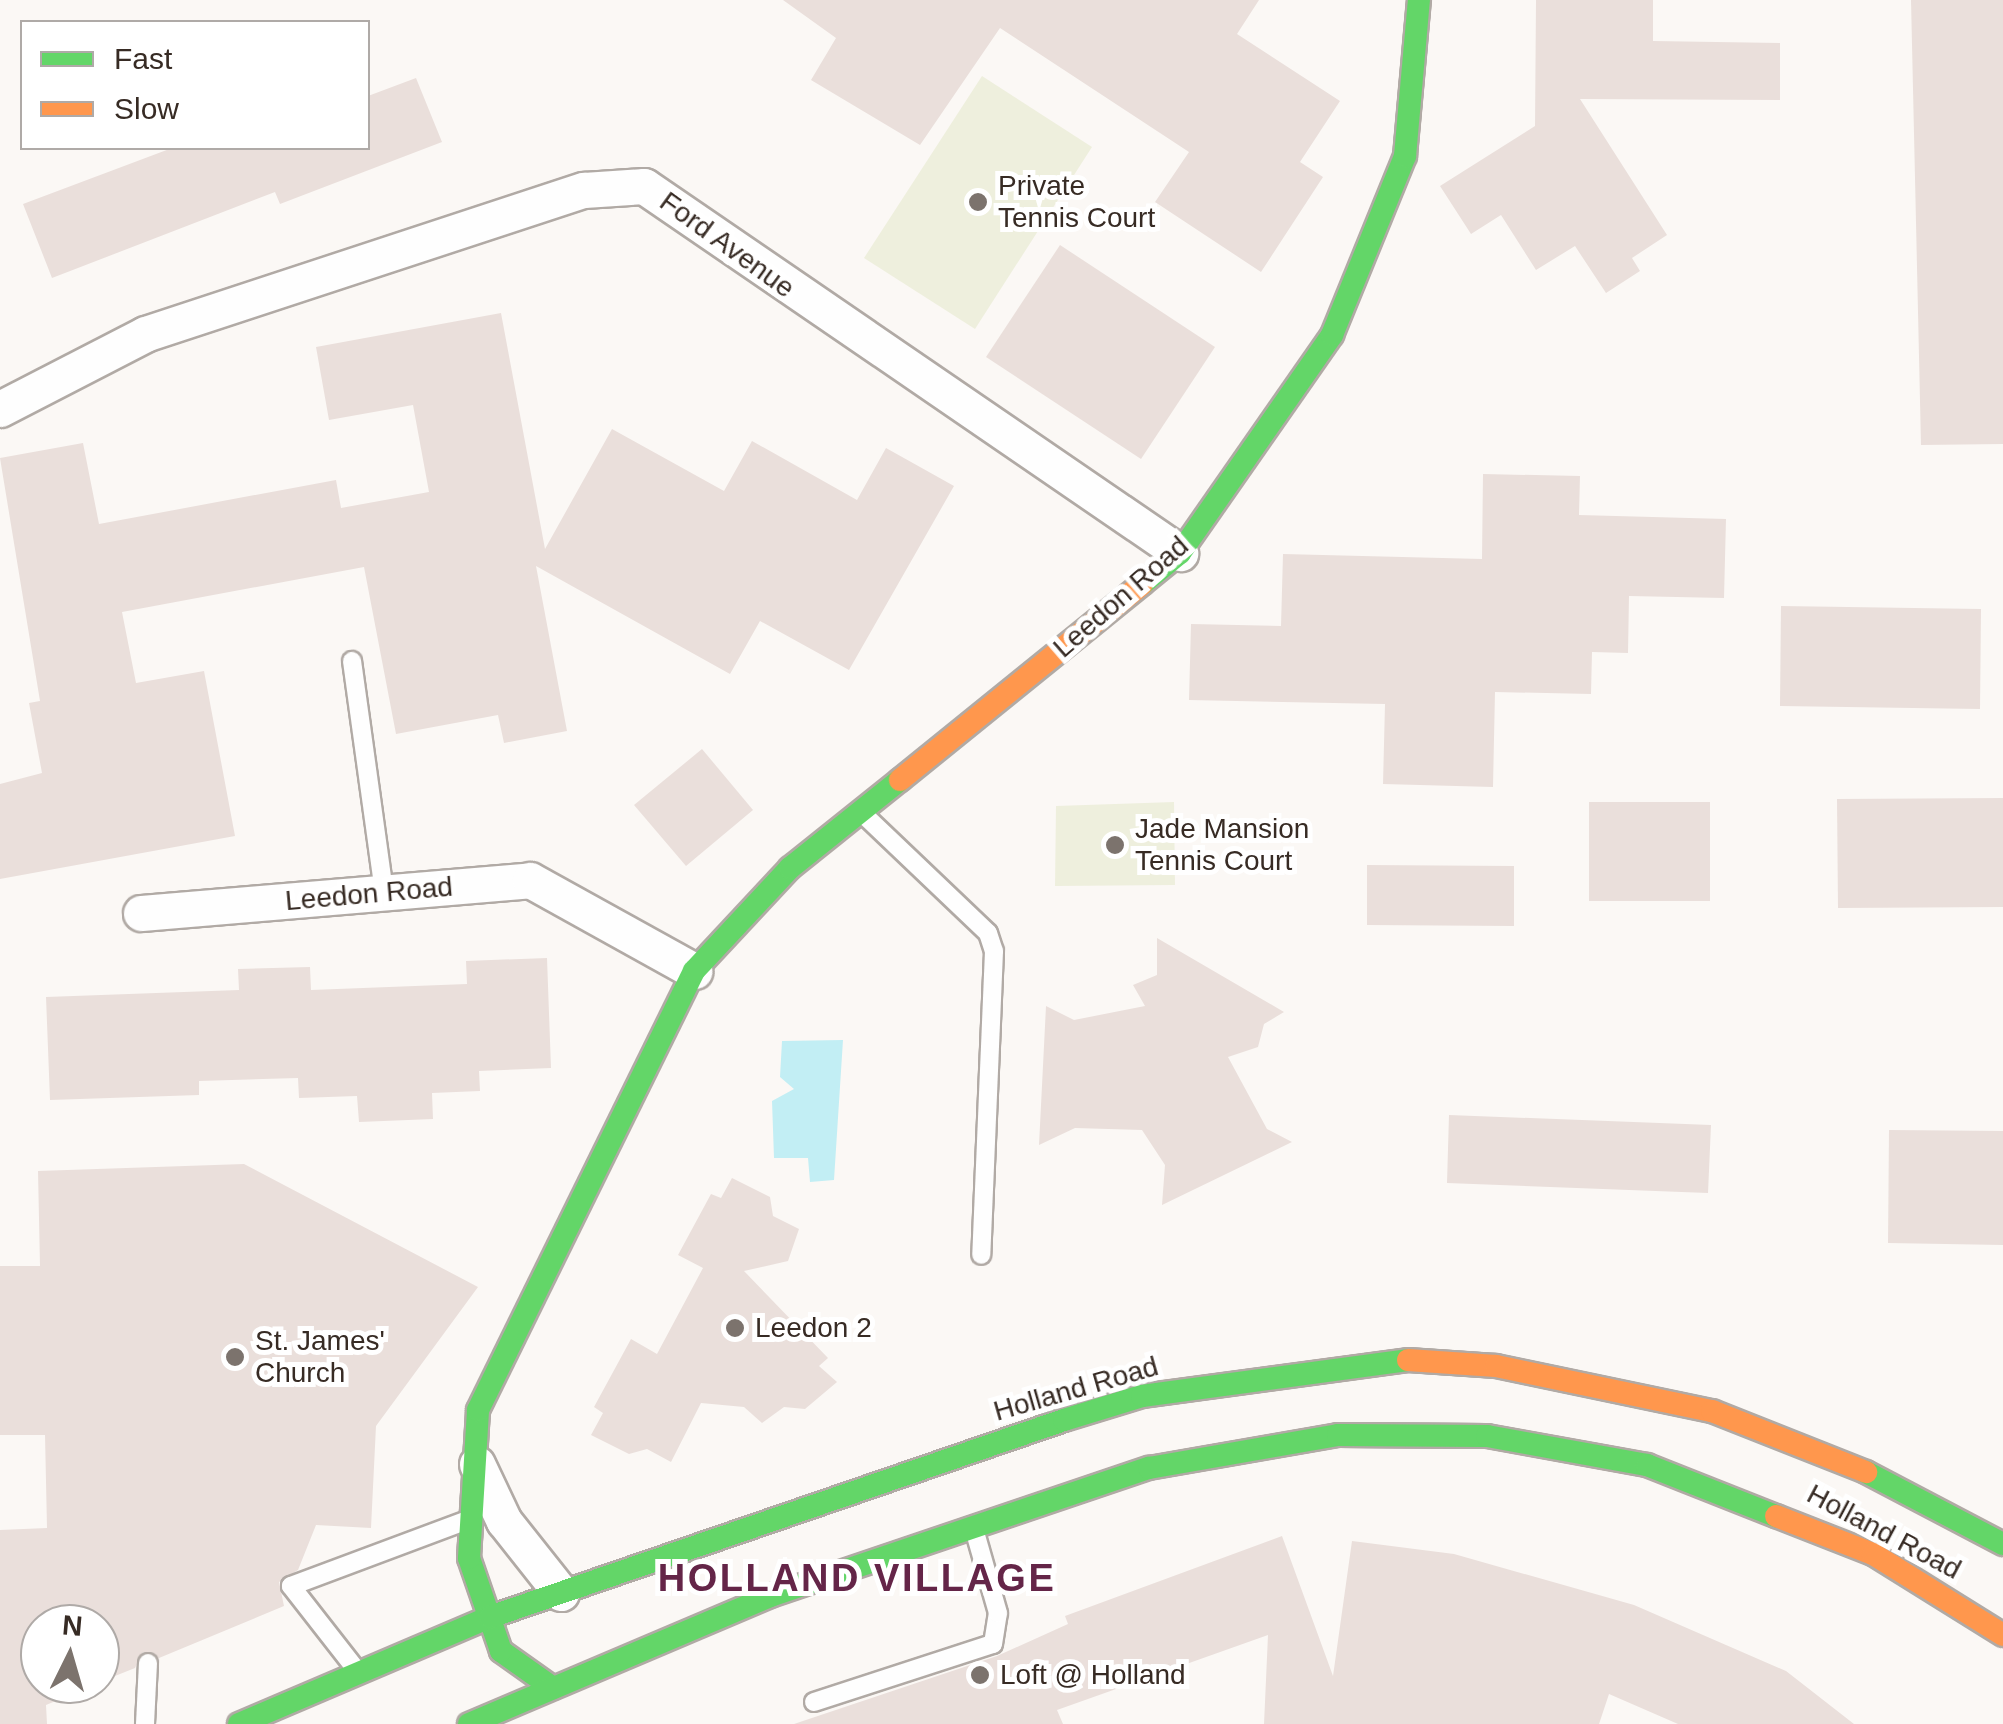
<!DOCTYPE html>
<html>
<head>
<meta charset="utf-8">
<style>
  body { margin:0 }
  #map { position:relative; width:2003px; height:1724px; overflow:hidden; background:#fbf8f5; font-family:Arial,sans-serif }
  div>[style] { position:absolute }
  .green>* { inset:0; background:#eeefdd }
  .water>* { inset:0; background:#c2eef4 }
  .building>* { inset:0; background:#eadfdb }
  .roads { filter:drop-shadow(2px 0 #b1aaa5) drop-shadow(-2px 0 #b1aaa5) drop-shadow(0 2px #b1aaa5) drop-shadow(0 -2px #b1aaa5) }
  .lane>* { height:18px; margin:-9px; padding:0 9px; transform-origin:9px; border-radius:9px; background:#fefefe }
  .street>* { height:35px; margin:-17.5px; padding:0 17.5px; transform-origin:17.5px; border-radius:17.5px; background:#fefefe }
  .fast>* { height:22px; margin:-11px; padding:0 11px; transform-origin:11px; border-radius:11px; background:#63d668 }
  .slow>* { height:22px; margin:-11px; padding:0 11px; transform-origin:11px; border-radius:11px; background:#ff974d }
  .dots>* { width:28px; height:28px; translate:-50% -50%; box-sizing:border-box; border:5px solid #fff; border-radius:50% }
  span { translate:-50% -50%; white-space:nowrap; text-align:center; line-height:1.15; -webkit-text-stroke:10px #fff; paint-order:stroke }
  .poi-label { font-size:28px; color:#372b24 }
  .left { translate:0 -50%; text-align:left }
  .street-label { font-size:28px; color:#372b24 }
  .district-label { font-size:38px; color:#642548; font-weight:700; letter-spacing:2.5px }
  .legend { position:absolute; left:20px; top:20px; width:350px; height:130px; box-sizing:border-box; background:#fff; border:2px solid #afaaa7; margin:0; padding:12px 18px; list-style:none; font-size:30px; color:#372b24 }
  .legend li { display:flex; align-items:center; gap:20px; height:50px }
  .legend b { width:50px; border:2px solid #afaaa7 }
  .north { position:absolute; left:20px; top:1604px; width:100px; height:100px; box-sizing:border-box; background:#fff; border:2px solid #afaaa7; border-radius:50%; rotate:5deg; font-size:28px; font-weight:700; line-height:40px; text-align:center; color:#372b24 }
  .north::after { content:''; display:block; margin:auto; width:35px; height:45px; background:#7c736d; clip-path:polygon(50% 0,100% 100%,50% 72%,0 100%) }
</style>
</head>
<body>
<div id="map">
  <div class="green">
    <div style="clip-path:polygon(982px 76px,1092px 147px,975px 329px,864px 258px)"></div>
    <div style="clip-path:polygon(1174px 802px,1175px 885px,1055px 886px,1056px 806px)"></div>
  </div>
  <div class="water">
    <div style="clip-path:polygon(843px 1040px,834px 1180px,810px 1182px,808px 1158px,774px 1158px,772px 1101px,794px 1089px,780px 1077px,782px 1041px)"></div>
  </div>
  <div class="building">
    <div style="clip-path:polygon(783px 0,1259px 0,1237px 34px,1340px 101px,1300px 162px,1323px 177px,1261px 272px,1155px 202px,1189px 152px,1000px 28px,920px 145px,811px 80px,836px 38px)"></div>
    <div style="clip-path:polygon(1536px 0,1653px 0,1653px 41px,1780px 43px,1780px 100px,1580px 99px,1667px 235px,1632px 258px,1640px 271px,1606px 293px,1575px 246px,1536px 270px,1501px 215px,1471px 234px,1440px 186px,1535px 126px)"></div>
    <div style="clip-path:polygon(1911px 0,2003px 0,2003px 444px,1921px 445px)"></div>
    <div style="clip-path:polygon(416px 78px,442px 142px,280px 204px,275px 192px,52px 278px,23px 204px,172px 148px,368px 148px,368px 96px)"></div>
    <div style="clip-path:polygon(1060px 245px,1215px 347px,1141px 459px,986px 357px)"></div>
    <div style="clip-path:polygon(501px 313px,545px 549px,612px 429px,724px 491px,752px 441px,857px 500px,886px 448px,954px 486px,849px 670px,760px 621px,730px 674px,536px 566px,567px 731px,504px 743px,498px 715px,396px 734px,364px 567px,122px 612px,136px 683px,204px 671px,235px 836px,0 879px,0 784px,42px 773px,29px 703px,40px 701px,0 458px,83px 443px,99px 524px,336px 480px,341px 508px,429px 492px,413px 405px,329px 420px,316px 347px)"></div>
    <div style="clip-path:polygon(1483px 474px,1580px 476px,1579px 515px,1726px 519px,1724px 598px,1629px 596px,1628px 653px,1592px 652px,1591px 694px,1495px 692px,1493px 787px,1383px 784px,1385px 704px,1189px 700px,1191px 624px,1281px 626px,1283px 554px,1482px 559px)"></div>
    <div style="clip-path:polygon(1781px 606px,1981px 609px,1980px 709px,1780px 706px)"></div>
    <div style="clip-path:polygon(702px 749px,753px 810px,686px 866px,634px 805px)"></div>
    <div style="clip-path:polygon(2003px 798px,2003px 907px,1838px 908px,1837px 799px)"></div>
    <div style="clip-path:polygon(1589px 802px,1710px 802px,1710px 901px,1589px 901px)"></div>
    <div style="clip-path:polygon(1367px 865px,1514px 866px,1514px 926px,1367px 925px)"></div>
    <div style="clip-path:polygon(1157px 938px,1284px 1012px,1264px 1024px,1258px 1047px,1228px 1057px,1267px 1129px,1292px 1142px,1162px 1205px,1165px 1165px,1142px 1130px,1075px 1128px,1039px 1145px,1046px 1006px,1074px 1020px,1145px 1006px,1133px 985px,1157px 975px)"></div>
    <div style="clip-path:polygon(547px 958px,551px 1068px,479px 1071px,480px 1091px,432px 1093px,433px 1119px,359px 1122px,357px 1096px,299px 1098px,298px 1078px,199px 1081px,199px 1095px,50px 1100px,46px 997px,239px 990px,238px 969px,310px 967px,311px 990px,467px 984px,466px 961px)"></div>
    <div style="clip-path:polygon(1449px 1115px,1711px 1125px,1708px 1193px,1447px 1183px)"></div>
    <div style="clip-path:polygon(1889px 1130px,2003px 1131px,2003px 1245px,1888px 1243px)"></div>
    <div style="clip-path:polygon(244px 1164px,478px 1287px,376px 1426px,371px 1528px,316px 1525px,298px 1570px,279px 1582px,284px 1606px,159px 1658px,143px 1652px,135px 1668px,100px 1682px,100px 1624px,40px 1624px,40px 1684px,96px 1684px,46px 1705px,47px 1724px,0 1724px,0 1530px,47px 1528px,45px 1435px,0 1435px,0 1266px,40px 1266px,38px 1171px)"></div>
    <div style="clip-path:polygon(732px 1178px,770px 1197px,773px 1216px,799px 1229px,788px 1261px,744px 1271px,828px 1358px,819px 1366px,837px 1382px,805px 1409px,784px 1407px,762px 1423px,744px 1407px,701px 1403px,671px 1462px,647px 1449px,629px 1454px,591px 1435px,603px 1413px,594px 1407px,631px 1339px,657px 1354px,703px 1268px,678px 1255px,711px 1194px,721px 1198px)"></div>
    <div style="clip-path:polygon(1282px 1536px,1333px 1676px,1352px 1541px,1454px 1554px,1634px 1605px,1786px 1671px,1854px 1724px,1678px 1724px,1609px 1694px,1599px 1724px,1264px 1724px,1268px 1635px,1057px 1710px,1063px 1724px,794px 1724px,997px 1656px,1068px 1624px,1065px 1616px)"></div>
  </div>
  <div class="roads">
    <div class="lane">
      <div style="left:352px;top:661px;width:234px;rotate:82.1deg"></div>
      <div style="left:861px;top:812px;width:175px;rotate:43.6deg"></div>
      <div style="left:988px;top:933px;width:19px;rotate:72deg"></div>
      <div style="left:994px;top:951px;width:304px;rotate:92.4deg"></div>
      <div style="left:355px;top:1668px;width:104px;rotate:-128deg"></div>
      <div style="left:291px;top:1586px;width:186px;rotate:-20.5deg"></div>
      <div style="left:814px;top:1702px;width:188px;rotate:-18deg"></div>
      <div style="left:993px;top:1644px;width:31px;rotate:-81deg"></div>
      <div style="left:998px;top:1613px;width:84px;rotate:-105.9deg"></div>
      <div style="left:145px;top:1724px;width:61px;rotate:-87.2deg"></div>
    </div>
    <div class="street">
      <div style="left:0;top:409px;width:163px;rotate:-27.3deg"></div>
      <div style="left:145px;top:334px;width:462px;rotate:-18.2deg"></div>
      <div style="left:584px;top:190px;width:60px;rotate:-3.8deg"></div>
      <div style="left:644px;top:186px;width:650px;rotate:34.4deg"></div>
      <div style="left:141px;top:913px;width:390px;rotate:-4.8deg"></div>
      <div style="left:530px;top:880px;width:188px;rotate:29deg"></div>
      <div style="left:477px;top:1464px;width:63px;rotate:64.7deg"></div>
      <div style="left:504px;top:1521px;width:92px;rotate:51.6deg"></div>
    </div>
    <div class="fast">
      <div style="left:1142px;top:584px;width:49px;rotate:-39.2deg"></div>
      <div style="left:1180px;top:553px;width:266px;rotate:-55.1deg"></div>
      <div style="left:1332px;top:335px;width:193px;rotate:-67.8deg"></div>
      <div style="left:1405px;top:156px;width:157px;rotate:-84.9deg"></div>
      <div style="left:1866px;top:1472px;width:155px;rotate:27.7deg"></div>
      <div style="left:553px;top:1688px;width:64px;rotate:-144.6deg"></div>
      <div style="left:501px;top:1651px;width:98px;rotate:-109deg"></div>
      <div style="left:469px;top:1558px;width:148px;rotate:-86.5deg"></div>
      <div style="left:478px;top:1410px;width:489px;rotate:-63.8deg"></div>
      <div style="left:694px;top:971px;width:141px;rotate:-47deg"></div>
      <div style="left:790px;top:868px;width:141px;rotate:-38.7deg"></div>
      <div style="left:239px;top:1724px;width:273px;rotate:-23.1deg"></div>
      <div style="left:490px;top:1617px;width:607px;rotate:-18.94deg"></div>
      <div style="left:1064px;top:1420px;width:82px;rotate:-17.1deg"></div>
      <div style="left:1142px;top:1396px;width:268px;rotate:-7.7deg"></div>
      <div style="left:469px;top:1724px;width:327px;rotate:-23deg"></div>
      <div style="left:770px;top:1596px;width:400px;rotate:-18.7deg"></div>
      <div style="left:1149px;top:1468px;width:192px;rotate:-9.9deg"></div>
      <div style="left:1338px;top:1435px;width:149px;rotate:0.4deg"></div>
      <div style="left:1487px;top:1436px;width:163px;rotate:10.3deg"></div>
      <div style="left:1647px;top:1465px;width:139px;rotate:21.6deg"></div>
    </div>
    <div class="slow">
      <div style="left:900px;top:780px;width:311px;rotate:-39deg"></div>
      <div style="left:1408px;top:1360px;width:88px;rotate:3.9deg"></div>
      <div style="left:1496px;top:1366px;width:221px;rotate:11.8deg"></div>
      <div style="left:1712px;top:1411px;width:166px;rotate:21.6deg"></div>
      <div style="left:1776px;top:1516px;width:104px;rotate:21.4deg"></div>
      <div style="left:1873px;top:1554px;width:153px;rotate:31.9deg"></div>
    </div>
  </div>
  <div class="dots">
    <div style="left:978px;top:202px;background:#7c736d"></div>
    <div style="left:1115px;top:845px;background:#7c736d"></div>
    <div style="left:735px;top:1328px;background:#7c736d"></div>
    <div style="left:235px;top:1357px;background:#7c736d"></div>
    <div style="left:980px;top:1675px;background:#7c736d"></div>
  </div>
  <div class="poi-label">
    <span class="left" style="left:998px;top:202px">Private<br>Tennis Court</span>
    <span class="left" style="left:1135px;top:845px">Jade Mansion<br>Tennis Court</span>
    <span class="left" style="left:755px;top:1328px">Leedon 2</span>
    <span class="left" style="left:255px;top:1357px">St. James'<br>Church</span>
    <span class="left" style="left:1000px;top:1675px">Loft @ Holland</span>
  </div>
  <div class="street-label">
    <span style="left:727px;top:245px;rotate:36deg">Ford Avenue</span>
    <span style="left:1121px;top:597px;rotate:-41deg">Leedon Road</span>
    <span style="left:369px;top:894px;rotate:-5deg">Leedon Road</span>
    <span style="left:1076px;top:1389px;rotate:-16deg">Holland Road</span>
    <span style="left:1884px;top:1532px;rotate:28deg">Holland Road</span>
  </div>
  <div class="district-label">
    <span style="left:857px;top:1579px">HOLLAND VILLAGE</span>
  </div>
  <ul class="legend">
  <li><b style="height:12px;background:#63d668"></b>Fast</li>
  <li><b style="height:12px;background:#ff974d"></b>Slow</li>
  </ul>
  <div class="north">N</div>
</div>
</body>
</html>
